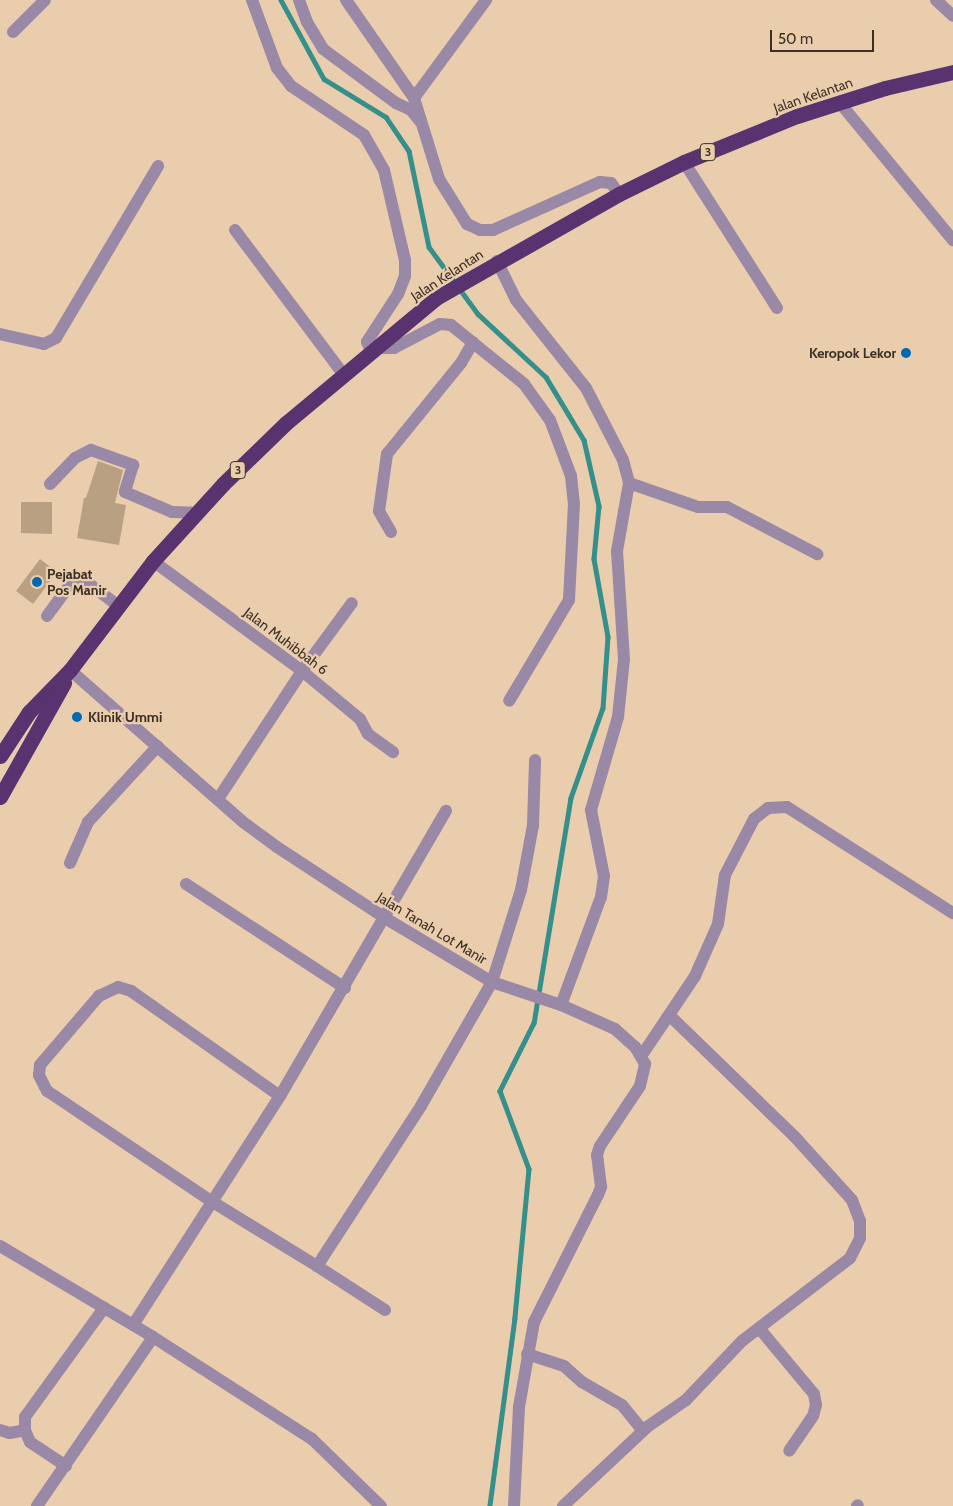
<!DOCTYPE html>
<html>
<head>
<meta charset="utf-8">
<style>
  body { margin:0 }
  #map { position:relative; width:953px; height:1506px; overflow:hidden; background:#e9cdad; font-family:Cabin,sans-serif }
  div>[style] { position:absolute }
  .stream>* { height:4.5px; margin:-2.25px; padding:0 2.25px; transform-origin:2.25px; border-radius:2.25px; background:#358f8a }
  .building>* { inset:0; background:#baa082 }
  .minor>* { height:12px; margin:-6px; padding:0 6px; transform-origin:6px; border-radius:6px; background:#9988a6 }
  .highway>* { height:15px; margin:-7.5px; padding:0 7.5px; transform-origin:7.5px; border-radius:7.5px; background:#583370 }
  .dots>* { width:14px; height:14px; translate:-50% -50%; box-sizing:border-box; border:2px solid #e9cdad; border-radius:50% }
  span { translate:-50% -50%; white-space:nowrap; text-align:center; line-height:1.15; -webkit-text-stroke:4.5px #e9cdad; paint-order:stroke }
  .shield-label span { padding:1px 4px; background:#e9cdad; border:1px solid; border-radius:4px; -webkit-text-stroke-width:0 }
  .shield-label { font-size:12px; color:#3b3023; font-weight:700 }
  .street-label { font-size:14px; color:#3b3023 }
  .poi-label { font-size:14px; color:#3b3023; font-weight:700 }
  .right { translate:-100% -50%; text-align:right }
  .left { translate:0 -50%; text-align:left }
  .scale { position:absolute; left:770px; top:30px; width:104px; height:22px; box-sizing:border-box; border:2px solid #3b3023; border-top:0; padding-left:6px; font-size:15px; line-height:18px; white-space:nowrap; color:#3b3023; -webkit-text-stroke:4px #e9cdad; paint-order:stroke }
</style>
</head>
<body>
<div id="map">
  <div class="stream">
    <div style="left:281px;top:0;width:90px;rotate:61.4deg"></div>
    <div style="left:324px;top:79px;width:73px;rotate:31.5deg"></div>
    <div style="left:386px;top:117px;width:41px;rotate:55.9deg"></div>
    <div style="left:409px;top:151px;width:98px;rotate:78.2deg"></div>
    <div style="left:429px;top:247px;width:83px;rotate:53.8deg"></div>
    <div style="left:478px;top:314px;width:93px;rotate:42.8deg"></div>
    <div style="left:546px;top:377px;width:74px;rotate:58.9deg"></div>
    <div style="left:584px;top:440px;width:68px;rotate:77.2deg"></div>
    <div style="left:599px;top:506px;width:53px;rotate:95.4deg"></div>
    <div style="left:594px;top:559px;width:79px;rotate:79.8deg"></div>
    <div style="left:608px;top:637px;width:71px;rotate:94deg"></div>
    <div style="left:603px;top:708px;width:96px;rotate:109.6deg"></div>
    <div style="left:571px;top:798px;width:228px;rotate:99.3deg"></div>
    <div style="left:534px;top:1023px;width:76px;rotate:116.6deg"></div>
    <div style="left:500px;top:1091px;width:83px;rotate:69.6deg"></div>
    <div style="left:529px;top:1169px;width:150px;rotate:95.4deg"></div>
    <div style="left:515px;top:1318px;width:190px;rotate:97.6deg"></div>
  </div>
  <div class="building">
    <div style="clip-path:polygon(98px 461px,123px 470px,115px 503px,126px 505px,119px 545px,77px 538px,84px 498px,86px 498px)"></div>
    <div style="clip-path:polygon(21px 502px,52px 502px,52px 534px,21px 533px)"></div>
    <div style="clip-path:polygon(40px 559px,57px 572px,33px 604px,16px 591px)"></div>
  </div>
  <div class="minor">
    <div style="left:252px;top:0;width:72px;rotate:69.8deg"></div>
    <div style="left:277px;top:68px;width:23px;rotate:52deg"></div>
    <div style="left:291px;top:86px;width:88px;rotate:33.9deg"></div>
    <div style="left:364px;top:135px;width:40px;rotate:60.3deg"></div>
    <div style="left:384px;top:170px;width:92px;rotate:76.9deg"></div>
    <div style="left:405px;top:260px;width:16px;rotate:90deg"></div>
    <div style="left:405px;top:276px;width:19px;rotate:111deg"></div>
    <div style="left:398px;top:294px;width:57px;rotate:122.9deg"></div>
    <div style="left:367px;top:342px;width:10px;rotate:66deg"></div>
    <div style="left:299px;top:0;width:23px;rotate:70deg"></div>
    <div style="left:307px;top:22px;width:31px;rotate:59deg"></div>
    <div style="left:323px;top:49px;width:91px;rotate:36.5deg"></div>
    <div style="left:396px;top:103px;width:17px;rotate:25deg"></div>
    <div style="left:411px;top:110px;width:14px;rotate:51deg"></div>
    <div style="left:346px;top:0;width:119px;rotate:55.2deg"></div>
    <div style="left:414px;top:98px;width:85px;rotate:72.8deg"></div>
    <div style="left:439px;top:179px;width:53px;rotate:58.1deg"></div>
    <div style="left:467px;top:224px;width:14px;rotate:25deg"></div>
    <div style="left:480px;top:230px;width:13px"></div>
    <div style="left:493px;top:230px;width:117px;rotate:-24.2deg"></div>
    <div style="left:600px;top:182px;width:11px;rotate:5deg"></div>
    <div style="left:611px;top:183px;width:14px;rotate:54deg"></div>
    <div style="left:936px;top:0;width:23px;rotate:43deg"></div>
    <div style="left:13px;top:32px;width:45px;rotate:-45deg"></div>
    <div style="left:414px;top:98px;width:122px;rotate:-53.7deg"></div>
    <div style="left:840px;top:103px;width:178px;rotate:50.5deg"></div>
    <div style="left:684px;top:162px;width:173px;rotate:57.5deg"></div>
    <div style="left:235px;top:230px;width:180px;rotate:53.1deg"></div>
    <div style="left:497px;top:261px;width:43px;rotate:64deg"></div>
    <div style="left:516px;top:300px;width:112px;rotate:51.5deg"></div>
    <div style="left:586px;top:388px;width:81px;rotate:62.8deg"></div>
    <div style="left:623px;top:460px;width:24px;rotate:75deg"></div>
    <div style="left:629px;top:483px;width:69px;rotate:100deg"></div>
    <div style="left:617px;top:551px;width:108px;rotate:86.3deg"></div>
    <div style="left:624px;top:659px;width:58px;rotate:95.9deg"></div>
    <div style="left:618px;top:717px;width:97px;rotate:106.2deg"></div>
    <div style="left:591px;top:810px;width:67px;rotate:78.9deg"></div>
    <div style="left:604px;top:876px;width:21px;rotate:98deg"></div>
    <div style="left:601px;top:897px;width:115px;rotate:110.3deg"></div>
    <div style="left:0;top:334px;width:45px;rotate:12.8deg"></div>
    <div style="left:44px;top:344px;width:13px;rotate:-27deg"></div>
    <div style="left:56px;top:338px;width:200px;rotate:-59.3deg"></div>
    <div style="left:374px;top:348px;width:20px"></div>
    <div style="left:394px;top:348px;width:52px;rotate:-27.6deg"></div>
    <div style="left:440px;top:324px;width:11px;rotate:5deg"></div>
    <div style="left:451px;top:325px;width:94px;rotate:38.9deg"></div>
    <div style="left:524px;top:384px;width:44px;rotate:54.2deg"></div>
    <div style="left:550px;top:420px;width:60px;rotate:69.4deg"></div>
    <div style="left:571px;top:476px;width:28px;rotate:84deg"></div>
    <div style="left:574px;top:504px;width:96px;rotate:93deg"></div>
    <div style="left:569px;top:600px;width:117px;rotate:120.7deg"></div>
    <div style="left:629px;top:483px;width:73px;rotate:19.2deg"></div>
    <div style="left:698px;top:507px;width:29px"></div>
    <div style="left:727px;top:507px;width:102px;rotate:27.6deg"></div>
    <div style="left:50px;top:484px;width:36px;rotate:-46deg"></div>
    <div style="left:75px;top:458px;width:18px;rotate:-27deg"></div>
    <div style="left:91px;top:450px;width:45px;rotate:19.7deg"></div>
    <div style="left:133px;top:465px;width:28px;rotate:107deg"></div>
    <div style="left:125px;top:492px;width:51px;rotate:23.1deg"></div>
    <div style="left:172px;top:512px;width:24px;rotate:2deg"></div>
    <div style="left:391px;top:532px;width:24px;rotate:-120deg"></div>
    <div style="left:379px;top:511px;width:58px;rotate:-82deg"></div>
    <div style="left:387px;top:454px;width:117px;rotate:-50.9deg"></div>
    <div style="left:461px;top:363px;width:24px;rotate:-60deg"></div>
    <div style="left:153px;top:561px;width:185px;rotate:36.4deg"></div>
    <div style="left:302px;top:671px;width:75px;rotate:39.6deg"></div>
    <div style="left:360px;top:719px;width:17px;rotate:62deg"></div>
    <div style="left:368px;top:734px;width:31px;rotate:36deg"></div>
    <div style="left:47px;top:616px;width:42px;rotate:-53.7deg"></div>
    <div style="left:72px;top:582px;width:5px;rotate:-22deg"></div>
    <div style="left:77px;top:580px;width:11px;rotate:15deg"></div>
    <div style="left:88px;top:583px;width:36px;rotate:37deg"></div>
    <div style="left:70px;top:670px;width:230px;rotate:41.3deg"></div>
    <div style="left:243px;top:822px;width:42px;rotate:36.3deg"></div>
    <div style="left:277px;top:847px;width:129px;rotate:33.3deg"></div>
    <div style="left:385px;top:918px;width:125px;rotate:30.9deg"></div>
    <div style="left:492px;top:982px;width:143px;rotate:119.8deg"></div>
    <div style="left:421px;top:1106px;width:191px;rotate:123deg"></div>
    <div style="left:317px;top:1266px;width:124px;rotate:-148.5deg"></div>
    <div style="left:211px;top:1201px;width:197px;rotate:-146.1deg"></div>
    <div style="left:47px;top:1091px;width:18px;rotate:-117deg"></div>
    <div style="left:39px;top:1075px;width:10px;rotate:-84deg"></div>
    <div style="left:40px;top:1065px;width:91px;rotate:-49.5deg"></div>
    <div style="left:99px;top:996px;width:21px;rotate:-25deg"></div>
    <div style="left:118px;top:987px;width:14px;rotate:17deg"></div>
    <div style="left:131px;top:991px;width:182px;rotate:35.2deg"></div>
    <div style="left:218px;top:799px;width:153px;rotate:-56.7deg"></div>
    <div style="left:302px;top:671px;width:84px;rotate:-53.7deg"></div>
    <div style="left:70px;top:863px;width:45px;rotate:-66.3deg"></div>
    <div style="left:88px;top:822px;width:103px;rotate:-47.4deg"></div>
    <div style="left:186px;top:884px;width:190px;rotate:33.2deg"></div>
    <div style="left:642px;top:1055px;width:95px;rotate:-56.1deg"></div>
    <div style="left:695px;top:976px;width:57px;rotate:-66.1deg"></div>
    <div style="left:718px;top:924px;width:49px;rotate:-81.9deg"></div>
    <div style="left:725px;top:875px;width:63px;rotate:-62.6deg"></div>
    <div style="left:754px;top:819px;width:18px;rotate:-38deg"></div>
    <div style="left:768px;top:808px;width:19px;rotate:-3deg"></div>
    <div style="left:787px;top:807px;width:197px;rotate:32.6deg"></div>
    <div style="left:0;top:1246px;width:178px;rotate:30.7deg"></div>
    <div style="left:153px;top:1337px;width:189px;rotate:32.7deg"></div>
    <div style="left:312px;top:1439px;width:96px;rotate:44.2deg"></div>
    <div style="left:317px;top:1266px;width:81px;rotate:32.9deg"></div>
    <div style="left:133px;top:1325px;width:272px;rotate:-57.3deg"></div>
    <div style="left:280px;top:1096px;width:330px;rotate:-59.8deg"></div>
    <div style="left:759px;top:1328px;width:86px;rotate:50.2deg"></div>
    <div style="left:814px;top:1394px;width:11px;rotate:80deg"></div>
    <div style="left:816px;top:1405px;width:11px;rotate:105deg"></div>
    <div style="left:813px;top:1416px;width:42px;rotate:124.4deg"></div>
    <div style="left:527px;top:1354px;width:39px;rotate:18deg"></div>
    <div style="left:564px;top:1366px;width:24px;rotate:42deg"></div>
    <div style="left:582px;top:1382px;width:46px;rotate:29.9deg"></div>
    <div style="left:622px;top:1405px;width:33px;rotate:51deg"></div>
    <div style="left:0;top:1430px;width:10px;rotate:17deg"></div>
    <div style="left:10px;top:1433px;width:15px;rotate:-11deg"></div>
    <div style="left:66px;top:1466px;width:43px;rotate:-146.3deg"></div>
    <div style="left:30px;top:1442px;width:13px;rotate:-113deg"></div>
    <div style="left:25px;top:1430px;width:13px;rotate:-90deg"></div>
    <div style="left:25px;top:1417px;width:135px;rotate:-54.1deg"></div>
    <div style="left:37px;top:1506px;width:205px;rotate:-55.5deg"></div>
    <div style="left:514px;top:1506px;width:99px;rotate:-87.1deg"></div>
    <div style="left:519px;top:1407px;width:86px;rotate:-80deg"></div>
    <div style="left:534px;top:1322px;width:142px;rotate:-63.3deg"></div>
    <div style="left:598px;top:1195px;width:9px;rotate:-69deg"></div>
    <div style="left:601px;top:1187px;width:32px;rotate:-97deg"></div>
    <div style="left:597px;top:1155px;width:9px;rotate:-72deg"></div>
    <div style="left:600px;top:1146px;width:72px;rotate:-56.3deg"></div>
    <div style="left:640px;top:1086px;width:23px;rotate:-77deg"></div>
    <div style="left:645px;top:1064px;width:20px;rotate:-120deg"></div>
    <div style="left:635px;top:1047px;width:27px;rotate:-138deg"></div>
    <div style="left:615px;top:1029px;width:59px;rotate:-156deg"></div>
    <div style="left:561px;top:1005px;width:73px;rotate:-161.6deg"></div>
    <div style="left:492px;top:982px;width:96px;rotate:-72.5deg"></div>
    <div style="left:521px;top:890px;width:66px;rotate:-79.5deg"></div>
    <div style="left:533px;top:825px;width:65px;rotate:-88.2deg"></div>
    <div style="left:563px;top:1506px;width:115px;rotate:-43.2deg"></div>
    <div style="left:647px;top:1427px;width:47px;rotate:-34.7deg"></div>
    <div style="left:686px;top:1400px;width:81px;rotate:-46.5deg"></div>
    <div style="left:742px;top:1341px;width:136px;rotate:-37.5deg"></div>
    <div style="left:850px;top:1258px;width:22px;rotate:-63deg"></div>
    <div style="left:860px;top:1238px;width:17px;rotate:-90deg"></div>
    <div style="left:860px;top:1221px;width:22px;rotate:-111deg"></div>
    <div style="left:852px;top:1200px;width:85px;rotate:-132.1deg"></div>
    <div style="left:795px;top:1137px;width:174px;rotate:-135.9deg"></div>
    <div style="left:857px;top:1506px;width:1px;rotate:-45deg"></div>
  </div>
  <div class="highway">
    <div style="left:0;top:756px;width:53px;rotate:-56.6deg"></div>
    <div style="left:29px;top:712px;width:59px;rotate:-45.7deg"></div>
    <div style="left:70px;top:670px;width:137px;rotate:-52.7deg"></div>
    <div style="left:153px;top:561px;width:104px;rotate:-47.7deg"></div>
    <div style="left:223px;top:484px;width:88px;rotate:-44.1deg"></div>
    <div style="left:286px;top:423px;width:195px;rotate:-39.8deg"></div>
    <div style="left:436px;top:298px;width:210px;rotate:-29.6deg"></div>
    <div style="left:619px;top:194px;width:72px;rotate:-26.2deg"></div>
    <div style="left:684px;top:162px;width:122px;rotate:-22.2deg"></div>
    <div style="left:797px;top:116px;width:92px;rotate:-17.7deg"></div>
    <div style="left:885px;top:88px;width:70px;rotate:-13.2deg"></div>
    <div style="left:0;top:797px;width:131px;rotate:-60.7deg"></div>
  </div>
  <div class="dots">
    <div style="left:906px;top:353px;background:#0168b4"></div>
    <div style="left:37px;top:582px;background:#0168b4"></div>
    <div style="left:77px;top:717px;background:#0168b4"></div>
  </div>
  <div class="shield-label">
    <span style="left:708px;top:152px">3</span>
    <span style="left:238px;top:470px">3</span>
  </div>
  <div class="street-label">
    <span style="left:813px;top:95px;rotate:-19deg">Jalan Kelantan</span>
    <span style="left:447px;top:275px;rotate:-33deg">Jalan Kelantan</span>
    <span style="left:286px;top:641px;rotate:37deg">Jalan Muhibbah 6</span>
    <span style="left:432px;top:928px;rotate:31deg">Jalan Tanah Lot Manir</span>
  </div>
  <div class="poi-label">
    <span class="right" style="left:896px;top:353px">Keropok Lekor</span>
    <span class="left" style="left:47px;top:582px">Pejabat<br>Pos Manir</span>
    <span class="left" style="left:88px;top:717px">Klinik Ummi</span>
  </div>
  <div class="scale">50 m</div>
</div>
</body>
</html>
